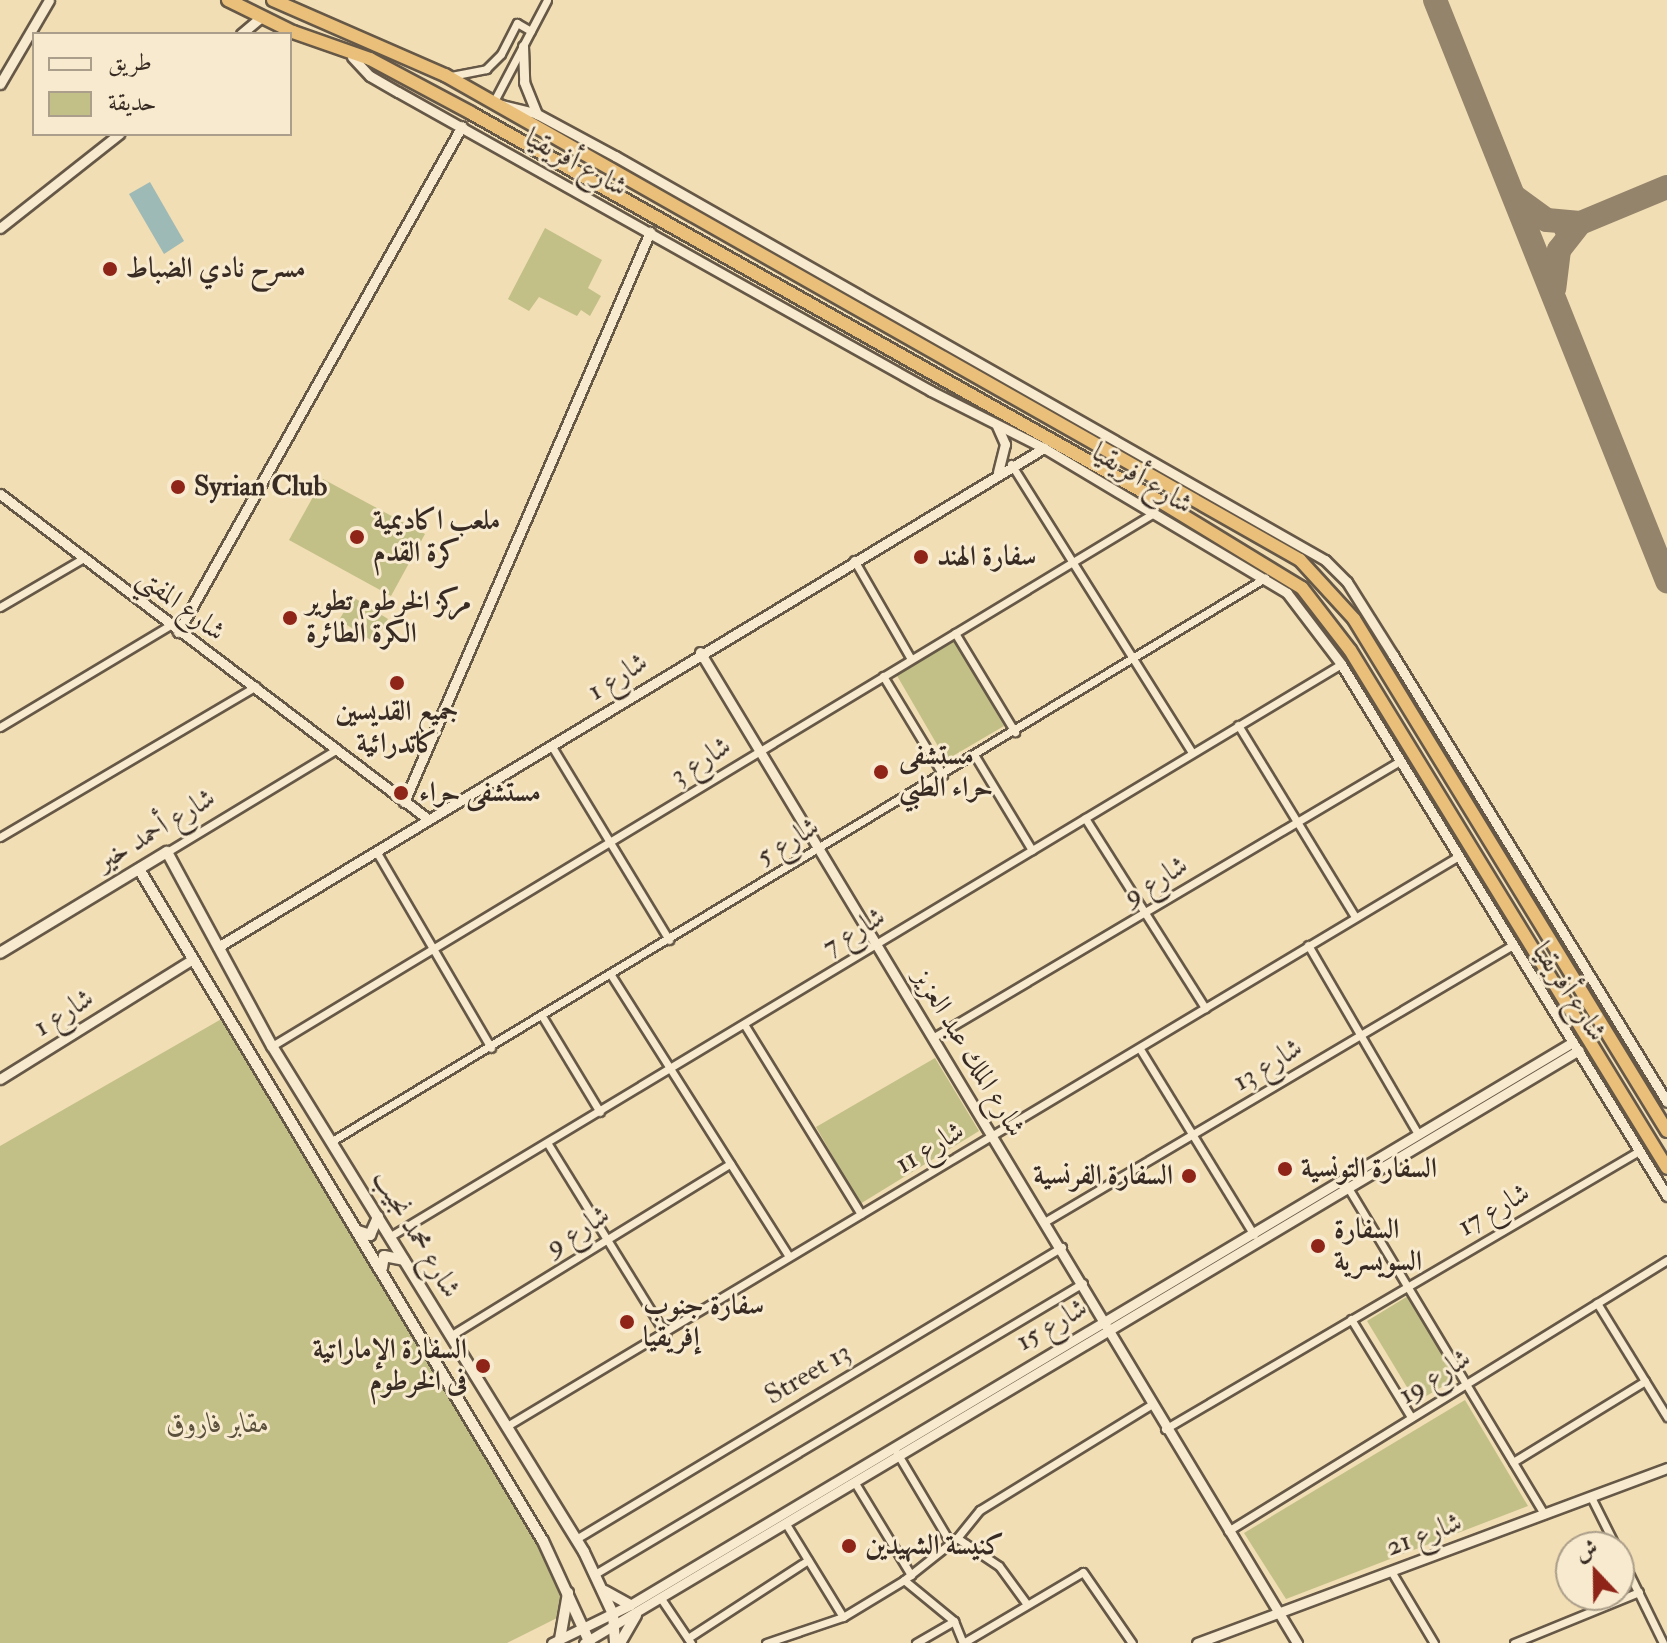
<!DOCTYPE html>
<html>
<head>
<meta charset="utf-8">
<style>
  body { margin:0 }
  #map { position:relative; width:1667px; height:1643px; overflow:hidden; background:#f2deb4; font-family:"IM FELL Double Pica",Amiri,serif }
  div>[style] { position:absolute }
  .green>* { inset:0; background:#c2bf87 }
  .water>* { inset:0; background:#9ebab6 }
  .taxiway>* { height:24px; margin:-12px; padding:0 12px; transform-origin:12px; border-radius:12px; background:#95846c }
  .roads { filter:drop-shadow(2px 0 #665847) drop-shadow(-2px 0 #665847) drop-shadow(0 2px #665847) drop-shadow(0 -2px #665847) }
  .minor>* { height:7px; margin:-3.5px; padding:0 3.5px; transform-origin:3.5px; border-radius:3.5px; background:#f7eace }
  .tertiary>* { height:9px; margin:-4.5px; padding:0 4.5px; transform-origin:4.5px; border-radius:4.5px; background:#f7eace }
  .secondary>* { height:10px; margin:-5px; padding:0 5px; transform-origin:5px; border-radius:5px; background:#f7eace }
  .trunk>* { height:12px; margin:-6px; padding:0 6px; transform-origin:6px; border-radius:6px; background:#e9bf7a }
  .dots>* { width:22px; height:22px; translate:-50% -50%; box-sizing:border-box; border:4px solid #f7eace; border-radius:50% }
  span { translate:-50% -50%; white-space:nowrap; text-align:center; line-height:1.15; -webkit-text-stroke:6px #f7eace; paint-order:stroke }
  .street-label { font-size:28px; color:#382b23 }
  .poi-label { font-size:28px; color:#382b23; font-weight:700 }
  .left { translate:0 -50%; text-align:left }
  .right { translate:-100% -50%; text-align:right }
  .park-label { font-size:28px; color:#5a503c; font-style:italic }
  .legend { position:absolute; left:32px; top:32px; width:260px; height:104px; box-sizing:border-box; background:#f7eace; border:2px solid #ab9e8a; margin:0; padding:10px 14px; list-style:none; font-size:24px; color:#382b23 }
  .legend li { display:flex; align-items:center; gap:16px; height:40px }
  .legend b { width:40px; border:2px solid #ab9e8a }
  .north { position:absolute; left:1555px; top:1531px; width:80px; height:80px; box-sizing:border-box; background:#f7eace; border:2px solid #ab9e8a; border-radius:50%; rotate:338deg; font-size:22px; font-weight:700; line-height:32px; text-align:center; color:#382b23 }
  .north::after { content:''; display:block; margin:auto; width:28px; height:36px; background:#8f2418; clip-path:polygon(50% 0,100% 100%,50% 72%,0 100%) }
</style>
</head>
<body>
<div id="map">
  <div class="green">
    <div style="clip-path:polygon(545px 228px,602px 260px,588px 288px,601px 296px,590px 316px,581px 310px,577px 316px,539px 297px,529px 311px,508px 299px)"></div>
    <div style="clip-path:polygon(323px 479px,425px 534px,391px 596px,289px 540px)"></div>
    <div style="clip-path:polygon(353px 597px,388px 619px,374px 642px,339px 620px)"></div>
    <div style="clip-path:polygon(954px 640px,1004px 726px,946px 760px,896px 674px)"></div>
    <div style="clip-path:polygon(225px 1017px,397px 1296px,560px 1580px,561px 1616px,507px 1643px,0 1643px,0 1146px)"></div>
    <div style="clip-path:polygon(935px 1058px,979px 1131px,860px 1204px,816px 1127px)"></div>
    <div style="clip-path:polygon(1408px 1296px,1457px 1378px,1416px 1402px,1367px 1321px)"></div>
    <div style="clip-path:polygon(1465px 1400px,1528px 1506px,1286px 1599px,1244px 1533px)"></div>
  </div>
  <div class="water">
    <div style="clip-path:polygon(150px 182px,184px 241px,164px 254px,129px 194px)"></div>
  </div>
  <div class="taxiway">
    <div style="left:1435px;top:0;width:626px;rotate:68.23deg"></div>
    <div style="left:1515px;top:197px;width:39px;rotate:36deg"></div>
    <div style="left:1547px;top:220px;width:33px;rotate:5deg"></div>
    <div style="left:1580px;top:223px;width:34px;rotate:128deg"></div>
    <div style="left:1559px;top:250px;width:38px;rotate:97deg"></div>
    <div style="left:1566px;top:229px;width:109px;rotate:-22.6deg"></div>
  </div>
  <div class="roads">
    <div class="minor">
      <div style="left:451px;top:76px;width:36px;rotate:-11deg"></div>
      <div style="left:486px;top:69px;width:21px;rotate:-45deg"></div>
      <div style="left:501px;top:54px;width:35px;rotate:-63deg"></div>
      <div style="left:517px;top:23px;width:16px;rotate:30deg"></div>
      <div style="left:493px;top:103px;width:116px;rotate:-62.3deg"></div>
      <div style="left:1011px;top:464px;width:341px;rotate:57.9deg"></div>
      <div style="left:854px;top:560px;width:114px;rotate:60.1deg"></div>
      <div style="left:0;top:607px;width:97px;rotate:-30.3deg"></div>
      <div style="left:955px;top:633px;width:116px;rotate:58.8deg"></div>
      <div style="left:883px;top:676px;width:116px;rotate:58.8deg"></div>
      <div style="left:1238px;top:725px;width:223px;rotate:58.6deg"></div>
      <div style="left:0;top:727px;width:197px;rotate:-30.9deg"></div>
      <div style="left:551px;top:745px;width:228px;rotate:58.8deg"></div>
      <div style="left:975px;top:756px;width:110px;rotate:58.8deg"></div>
      <div style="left:1085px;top:818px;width:225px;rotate:57.7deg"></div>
      <div style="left:0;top:837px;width:297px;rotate:-30.5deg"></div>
      <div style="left:376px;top:851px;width:228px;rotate:59.7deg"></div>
      <div style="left:167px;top:852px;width:199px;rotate:-31.2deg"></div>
      <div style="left:1308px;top:945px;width:219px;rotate:59.8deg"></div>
      <div style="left:611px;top:975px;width:333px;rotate:57.7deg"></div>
      <div style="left:542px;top:1016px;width:112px;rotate:58.9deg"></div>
      <div style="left:744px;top:1024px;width:223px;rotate:58.4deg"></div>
      <div style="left:934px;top:1037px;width:542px;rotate:-30.64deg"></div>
      <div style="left:272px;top:1046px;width:1028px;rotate:-31.15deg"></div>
      <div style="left:1140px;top:1049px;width:218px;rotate:58.5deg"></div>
      <div style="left:332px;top:1141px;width:1090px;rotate:-31.11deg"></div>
      <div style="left:548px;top:1144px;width:225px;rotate:58.3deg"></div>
      <div style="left:1347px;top:1186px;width:383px;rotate:59deg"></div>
      <div style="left:1046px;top:1221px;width:540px;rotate:-30.6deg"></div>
      <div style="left:389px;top:1237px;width:1111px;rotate:-31.04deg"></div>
      <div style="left:1597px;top:1303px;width:134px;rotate:58.4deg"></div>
      <div style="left:1351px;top:1319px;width:115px;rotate:58.5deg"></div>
      <div style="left:450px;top:1336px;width:329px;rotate:-31.6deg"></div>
      <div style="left:507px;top:1426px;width:1107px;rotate:-30.92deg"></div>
      <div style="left:1165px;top:1429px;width:550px;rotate:-30.39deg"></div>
      <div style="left:897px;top:1453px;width:106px;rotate:59.3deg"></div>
      <div style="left:1513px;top:1462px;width:155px;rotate:-31.5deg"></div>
      <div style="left:855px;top:1483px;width:108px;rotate:58.7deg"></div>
      <div style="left:1591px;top:1497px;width:56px;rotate:63.4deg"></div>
      <div style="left:786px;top:1524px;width:109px;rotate:58.5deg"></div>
      <div style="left:1228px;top:1531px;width:516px;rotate:-31.69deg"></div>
      <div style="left:957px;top:1538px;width:50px;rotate:33.7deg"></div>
      <div style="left:999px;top:1566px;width:46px;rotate:53.9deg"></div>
      <div style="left:576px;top:1539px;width:567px;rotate:-31deg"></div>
      <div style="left:1619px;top:1553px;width:100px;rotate:63.9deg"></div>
      <div style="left:1391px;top:1571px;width:84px;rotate:59.2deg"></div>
      <div style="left:595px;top:1574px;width:568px;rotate:-30.81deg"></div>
      <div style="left:904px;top:1580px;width:65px;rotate:39.4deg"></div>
      <div style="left:954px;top:1621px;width:24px;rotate:68deg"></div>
      <div style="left:963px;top:1643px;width:139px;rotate:-30.6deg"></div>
      <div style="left:1083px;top:1572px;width:86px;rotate:55.4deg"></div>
      <div style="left:662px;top:1600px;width:52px;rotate:56deg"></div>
      <div style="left:688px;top:1638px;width:143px;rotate:-33deg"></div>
      <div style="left:766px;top:1643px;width:81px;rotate:-18.7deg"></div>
      <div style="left:843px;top:1617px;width:71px;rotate:-31.2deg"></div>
      <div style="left:904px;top:1580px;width:68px;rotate:-38.4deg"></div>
      <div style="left:957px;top:1538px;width:36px;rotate:-51deg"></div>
      <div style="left:980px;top:1510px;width:202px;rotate:-31.6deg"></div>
      <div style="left:916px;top:1643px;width:44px;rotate:-30.1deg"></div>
      <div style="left:1514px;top:1643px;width:135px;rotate:-22.2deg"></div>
    </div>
    <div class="tertiary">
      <div style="left:241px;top:34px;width:26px;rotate:-40deg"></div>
      <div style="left:523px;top:46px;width:36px;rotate:88deg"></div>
      <div style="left:524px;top:82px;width:35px;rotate:68deg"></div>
      <div style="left:352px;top:57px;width:26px;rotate:47deg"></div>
      <div style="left:370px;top:76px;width:32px;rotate:30deg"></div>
      <div style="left:398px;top:92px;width:611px;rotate:29.29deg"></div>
      <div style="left:931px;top:391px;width:127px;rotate:26.8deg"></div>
      <div style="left:1044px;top:448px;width:283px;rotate:30.8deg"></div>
      <div style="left:1287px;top:593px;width:89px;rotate:52.7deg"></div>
      <div style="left:1341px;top:664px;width:624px;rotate:58.5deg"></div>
      <div style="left:0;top:84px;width:97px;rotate:-59.7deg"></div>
      <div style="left:502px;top:105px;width:36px;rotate:14deg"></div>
      <div style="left:537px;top:114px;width:89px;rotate:28.3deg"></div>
      <div style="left:615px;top:156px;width:817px;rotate:29.64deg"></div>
      <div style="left:1325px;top:560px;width:31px;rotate:45deg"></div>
      <div style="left:1347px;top:582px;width:86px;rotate:57.8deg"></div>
      <div style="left:1393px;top:655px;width:524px;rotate:58.49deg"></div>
      <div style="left:0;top:228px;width:152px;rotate:-38.3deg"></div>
      <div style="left:997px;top:426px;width:20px;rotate:66deg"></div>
      <div style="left:1005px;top:444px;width:29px;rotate:104deg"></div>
      <div style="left:0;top:494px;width:537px;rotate:37.21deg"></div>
      <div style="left:178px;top:632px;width:580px;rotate:-60.7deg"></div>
      <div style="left:700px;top:652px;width:1157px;rotate:58.93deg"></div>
      <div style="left:404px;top:802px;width:621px;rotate:-66.66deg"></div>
      <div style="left:218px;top:947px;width:965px;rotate:-31.14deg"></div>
      <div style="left:0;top:1079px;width:225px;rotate:-31.9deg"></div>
      <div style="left:552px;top:1643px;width:87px;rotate:-26deg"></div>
      <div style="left:630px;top:1605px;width:1098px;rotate:-30.84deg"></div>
      <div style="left:584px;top:1643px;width:1158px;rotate:-30.79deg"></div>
      <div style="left:1197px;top:1643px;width:502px;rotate:-20.42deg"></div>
    </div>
    <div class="secondary">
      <div style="left:139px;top:869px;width:784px;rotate:58.99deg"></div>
      <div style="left:543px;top:1541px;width:112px;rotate:65.3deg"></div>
      <div style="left:0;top:953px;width:195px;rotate:-31.2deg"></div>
      <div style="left:167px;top:852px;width:221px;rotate:61.6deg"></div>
      <div style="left:272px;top:1046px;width:594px;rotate:58.34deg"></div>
      <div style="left:584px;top:1552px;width:68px;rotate:64.9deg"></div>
      <div style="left:613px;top:1614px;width:29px;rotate:86deg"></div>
      <div style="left:358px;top:1231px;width:13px;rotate:18deg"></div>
      <div style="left:370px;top:1235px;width:20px;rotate:-66deg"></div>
      <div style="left:382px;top:1268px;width:12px;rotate:-81deg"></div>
      <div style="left:384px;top:1256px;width:20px;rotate:11deg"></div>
      <div style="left:605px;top:1591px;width:29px;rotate:29deg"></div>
      <div style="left:560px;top:1639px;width:47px;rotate:-80.1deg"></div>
      <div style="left:620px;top:1643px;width:32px;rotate:-60deg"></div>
    </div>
    <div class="trunk">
      <div style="left:228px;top:0;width:72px;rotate:26.2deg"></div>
      <div style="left:293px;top:32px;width:82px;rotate:19.3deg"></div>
      <div style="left:370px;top:59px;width:115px;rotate:28.1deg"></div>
      <div style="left:471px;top:113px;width:792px;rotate:29.41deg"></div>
      <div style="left:1161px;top:502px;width:165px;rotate:31.4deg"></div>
      <div style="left:1302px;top:588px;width:78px;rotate:52.3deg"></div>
      <div style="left:1350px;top:650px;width:607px;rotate:58.53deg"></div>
      <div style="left:273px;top:0;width:188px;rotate:23.6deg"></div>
      <div style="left:445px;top:75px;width:983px;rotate:29.56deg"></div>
      <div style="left:1300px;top:560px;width:80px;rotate:47.5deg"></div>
      <div style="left:1354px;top:619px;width:600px;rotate:58.56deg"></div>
    </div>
  </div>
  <div class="dots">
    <div style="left:110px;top:269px;background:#8f2418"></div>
    <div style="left:178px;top:487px;background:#8f2418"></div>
    <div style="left:357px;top:537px;background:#8f2418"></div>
    <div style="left:921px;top:557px;background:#8f2418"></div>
    <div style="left:290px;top:618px;background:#8f2418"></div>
    <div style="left:397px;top:683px;background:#8f2418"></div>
    <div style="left:881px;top:772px;background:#8f2418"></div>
    <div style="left:401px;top:793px;background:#8f2418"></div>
    <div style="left:1285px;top:1169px;background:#8f2418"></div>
    <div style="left:1189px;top:1176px;background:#8f2418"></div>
    <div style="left:1318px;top:1246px;background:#8f2418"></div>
    <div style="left:627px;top:1322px;background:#8f2418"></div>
    <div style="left:483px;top:1366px;background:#8f2418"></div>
    <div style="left:849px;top:1546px;background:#8f2418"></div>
  </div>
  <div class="street-label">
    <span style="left:576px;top:163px;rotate:29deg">شارع أفريقيا</span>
    <span style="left:1142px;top:479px;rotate:31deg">شارع أفريقيا</span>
    <span style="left:181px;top:605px;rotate:37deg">شارع المفتي</span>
    <span style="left:618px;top:677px;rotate:-32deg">شارع 1</span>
    <span style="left:701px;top:761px;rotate:-32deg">شارع 3</span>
    <span style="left:156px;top:830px;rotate:-31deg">شارع أحمد خير</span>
    <span style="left:788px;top:842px;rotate:-31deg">شارع 5</span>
    <span style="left:1156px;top:881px;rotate:-31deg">شارع 9</span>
    <span style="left:854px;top:932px;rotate:-31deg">شارع 7</span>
    <span style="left:1569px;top:992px;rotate:57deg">شارع أفريقيا</span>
    <span style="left:64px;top:1013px;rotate:-32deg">شارع 1</span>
    <span style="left:969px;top:1053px;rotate:59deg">شارع الملك عبد العزيز</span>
    <span style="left:1268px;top:1065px;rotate:-31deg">شارع 13</span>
    <span style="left:930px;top:1148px;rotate:-31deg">شارع 11</span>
    <span style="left:1494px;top:1210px;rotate:-30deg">شارع 17</span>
    <span style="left:578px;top:1231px;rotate:-32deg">شارع 9</span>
    <span style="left:416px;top:1234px;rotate:59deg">شارع محمد نجيب</span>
    <span style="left:1052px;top:1325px;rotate:-30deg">شارع 15</span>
    <span style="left:808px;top:1374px;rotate:-31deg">Street 13</span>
    <span style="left:1435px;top:1377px;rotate:-32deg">شارع 19</span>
    <span style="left:1424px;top:1535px;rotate:-20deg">شارع 21</span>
  </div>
  <div class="poi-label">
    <span class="left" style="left:126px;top:269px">مسرح نادي الضباط</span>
    <span class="left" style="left:194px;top:487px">Syrian Club</span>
    <span class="left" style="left:373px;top:537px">ملعب اكاديمية<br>كرة القدم</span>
    <span class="left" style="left:937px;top:557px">سفارة الهند</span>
    <span class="left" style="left:306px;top:618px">مركز الخرطوم تطوير<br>الكرة الطائرة</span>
    <span style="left:397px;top:728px">جميع القديسين<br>كاتدرائية</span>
    <span class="left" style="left:899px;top:772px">مستشفى<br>حراء الطبي</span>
    <span class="left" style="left:419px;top:793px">مستشفى حراء</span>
    <span class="left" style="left:1301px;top:1169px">السفارة التونسية</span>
    <span class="right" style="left:1173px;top:1176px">السفارة الفرنسية</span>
    <span class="left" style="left:1334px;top:1246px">السفارة<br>السويسرية</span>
    <span class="left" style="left:643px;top:1322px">سفارة جنوب<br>إفريقيا</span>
    <span class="right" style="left:467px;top:1366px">السفارة الإماراتية<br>فى الخرطوم</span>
    <span class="left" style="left:865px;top:1546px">كنيسة الشهيدين</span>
  </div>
  <div class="park-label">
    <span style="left:218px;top:1424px">مقابر فاروق</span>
  </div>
  <ul class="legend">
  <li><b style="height:10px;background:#f7eace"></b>طريق</li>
  <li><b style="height:22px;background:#c2bf87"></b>حديقة</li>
  </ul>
  <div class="north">ش</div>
</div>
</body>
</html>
